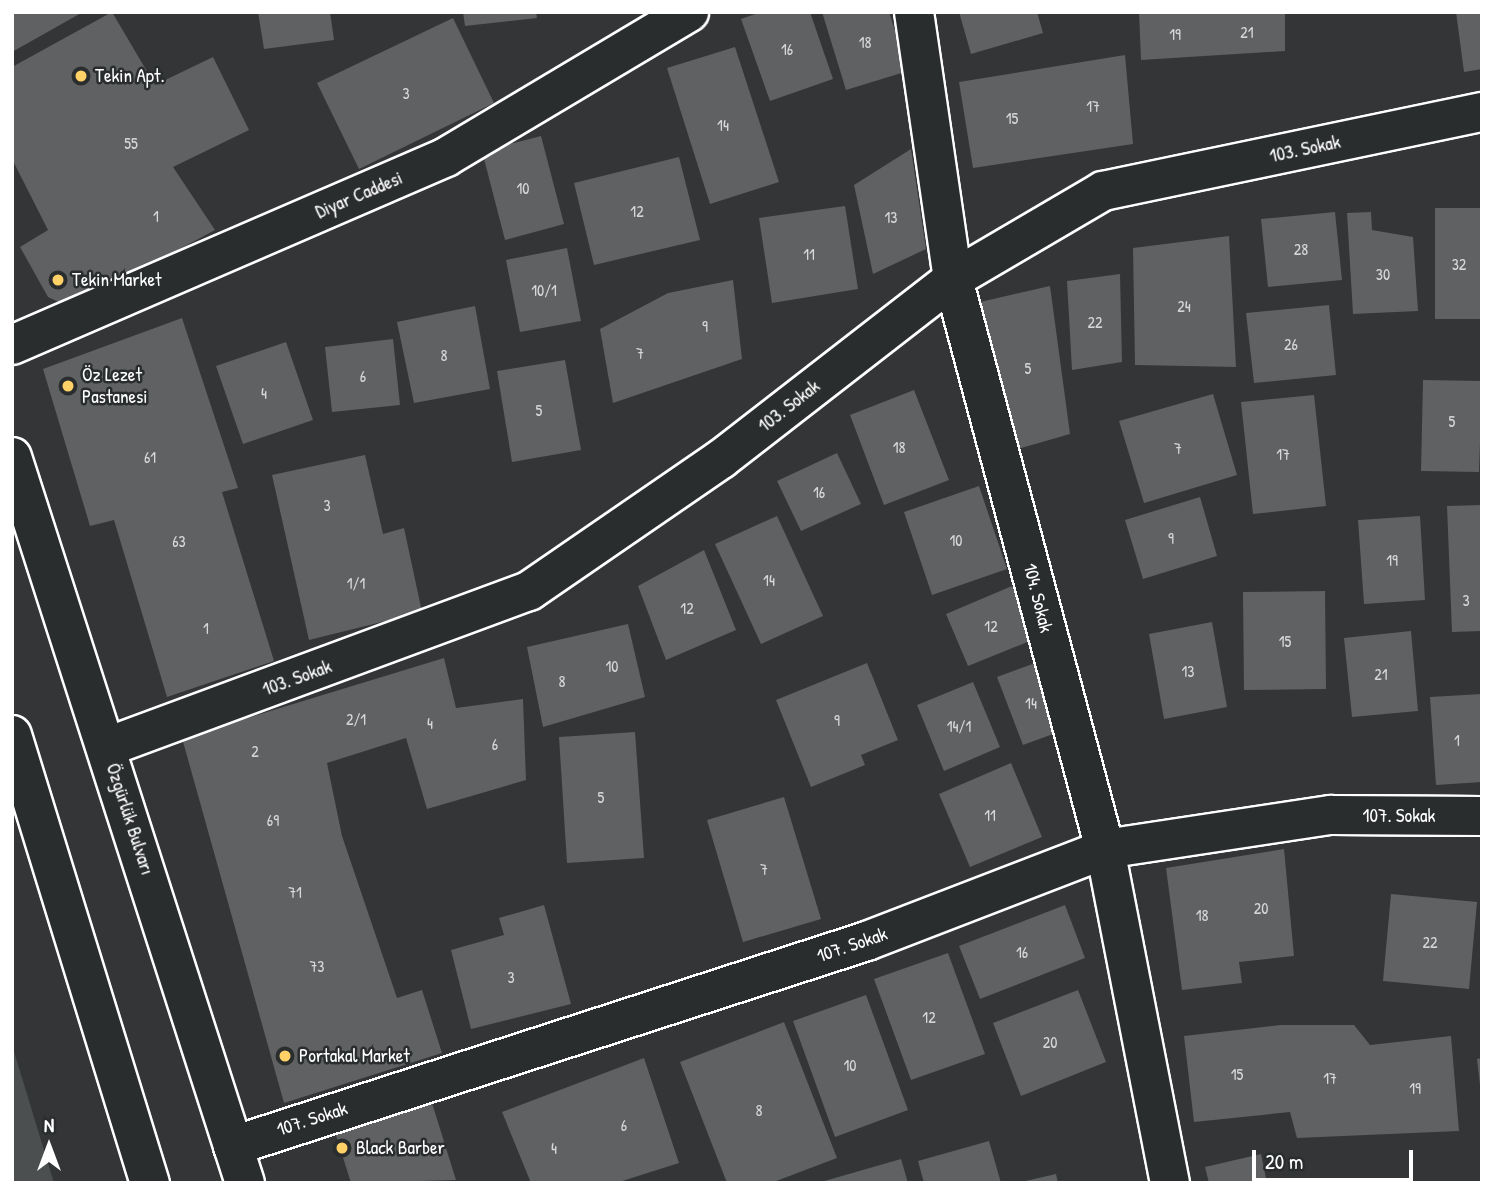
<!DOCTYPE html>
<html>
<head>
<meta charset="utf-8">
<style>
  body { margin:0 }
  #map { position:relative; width:1494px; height:1195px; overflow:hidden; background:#333536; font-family:"Patrick Hand",sans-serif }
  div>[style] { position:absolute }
  .green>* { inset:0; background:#4c4f50 }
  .building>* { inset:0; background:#5f6162 }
  .roads { filter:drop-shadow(2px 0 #fff) drop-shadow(-2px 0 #fff) drop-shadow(0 2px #fff) drop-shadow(0 -2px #fff) }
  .minor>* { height:38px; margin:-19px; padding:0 19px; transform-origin:19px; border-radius:19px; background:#2a2d2e }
  .major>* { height:38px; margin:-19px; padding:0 19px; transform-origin:19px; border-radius:19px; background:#2a2d2e }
  .dots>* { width:19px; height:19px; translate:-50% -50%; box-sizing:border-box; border:4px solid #2a2d2e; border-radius:50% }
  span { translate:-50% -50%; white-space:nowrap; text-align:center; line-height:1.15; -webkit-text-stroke:5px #2a2d2e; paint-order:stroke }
  .number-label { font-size:16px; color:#d7d8d8 }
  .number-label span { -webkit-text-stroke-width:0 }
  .poi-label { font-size:19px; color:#fff }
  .left { translate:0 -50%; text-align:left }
  .street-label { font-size:19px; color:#fff }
  .frame { position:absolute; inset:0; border:14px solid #fff; pointer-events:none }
  .north { position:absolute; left:14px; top:1111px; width:70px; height:70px; -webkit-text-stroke:5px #2a2d2e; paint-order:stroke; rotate:0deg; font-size:19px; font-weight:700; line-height:28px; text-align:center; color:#fff }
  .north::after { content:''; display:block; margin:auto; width:24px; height:32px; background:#fff; clip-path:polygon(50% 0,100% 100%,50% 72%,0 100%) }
  .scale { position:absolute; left:1252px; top:1150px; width:161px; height:32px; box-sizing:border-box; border:4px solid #fff; border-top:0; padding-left:9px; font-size:21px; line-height:24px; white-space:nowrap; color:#fff; -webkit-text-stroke:5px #2a2d2e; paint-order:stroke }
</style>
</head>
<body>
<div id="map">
  <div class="green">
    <div style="clip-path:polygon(12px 1045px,54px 1183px,12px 1183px)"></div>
  </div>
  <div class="building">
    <div style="clip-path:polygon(12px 12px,83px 12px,12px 52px)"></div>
    <div style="clip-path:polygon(112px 12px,155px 85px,213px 57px,249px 130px,173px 167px,215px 230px,131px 275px,61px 303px,48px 297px,20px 247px,48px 230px,12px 159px,12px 67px)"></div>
    <div style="clip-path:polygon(258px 12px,330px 12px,334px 40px,264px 49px)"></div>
    <div style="clip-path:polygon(463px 12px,536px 12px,537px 18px,465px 26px)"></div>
    <div style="clip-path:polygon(761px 12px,810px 12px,833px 79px,770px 101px,741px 19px)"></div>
    <div style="clip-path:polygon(822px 12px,889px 12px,908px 71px,846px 90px)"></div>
    <div style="clip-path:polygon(959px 12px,1037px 12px,1043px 33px,971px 54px)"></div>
    <div style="clip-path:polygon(1139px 12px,1285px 12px,1285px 51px,1141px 60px)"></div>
    <div style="clip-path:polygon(1456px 12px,1482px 12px,1482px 69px,1464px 72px)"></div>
    <div style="clip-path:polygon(453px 18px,494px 103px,359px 169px,317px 83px)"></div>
    <div style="clip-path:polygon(735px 47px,779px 182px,710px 204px,667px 68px)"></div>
    <div style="clip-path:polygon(1125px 55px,1133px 144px,973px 168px,959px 82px)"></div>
    <div style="clip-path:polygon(541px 136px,564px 224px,505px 240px,482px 151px)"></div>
    <div style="clip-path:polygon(911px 149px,926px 249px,873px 274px,854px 185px)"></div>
    <div style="clip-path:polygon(679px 157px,700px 240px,594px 265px,574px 183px)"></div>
    <div style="clip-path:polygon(845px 206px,858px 289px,772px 303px,759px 218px)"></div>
    <div style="clip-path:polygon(1435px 208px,1482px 208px,1482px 319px,1435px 319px)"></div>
    <div style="clip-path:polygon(1335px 212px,1342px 280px,1268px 287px,1261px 219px)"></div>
    <div style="clip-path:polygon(1371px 212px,1372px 230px,1413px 237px,1418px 311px,1353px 314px,1347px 213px)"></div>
    <div style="clip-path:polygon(1229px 236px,1236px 367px,1135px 365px,1133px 248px)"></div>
    <div style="clip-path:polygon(567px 248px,581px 321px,520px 332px,506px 260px)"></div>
    <div style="clip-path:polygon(1120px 274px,1122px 362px,1072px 370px,1067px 281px)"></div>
    <div style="clip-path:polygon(733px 280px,742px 359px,613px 403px,600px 329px,668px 293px)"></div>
    <div style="clip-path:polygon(1050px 286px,1070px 434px,1014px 450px,980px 302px)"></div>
    <div style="clip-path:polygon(1329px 305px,1336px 375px,1254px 383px,1246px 313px)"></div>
    <div style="clip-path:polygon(475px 306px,490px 389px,414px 403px,397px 322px)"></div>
    <div style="clip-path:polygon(182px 318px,238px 488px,222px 492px,274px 661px,167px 697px,114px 520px,90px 526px,43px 369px)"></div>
    <div style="clip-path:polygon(393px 339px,400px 405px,332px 412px,325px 347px)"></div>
    <div style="clip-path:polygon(286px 342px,313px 420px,243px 444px,216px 366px)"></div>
    <div style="clip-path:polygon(565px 360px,581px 450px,512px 462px,497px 371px)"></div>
    <div style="clip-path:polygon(1423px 380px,1482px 381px,1479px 472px,1421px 471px)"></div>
    <div style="clip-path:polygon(914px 390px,949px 480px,884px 505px,850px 415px)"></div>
    <div style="clip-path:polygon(1213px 394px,1237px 475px,1144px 503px,1119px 421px)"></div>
    <div style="clip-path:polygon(1314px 395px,1326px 506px,1253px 514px,1241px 402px)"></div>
    <div style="clip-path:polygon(837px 453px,861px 504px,801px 531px,777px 481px)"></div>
    <div style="clip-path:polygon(365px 455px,383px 534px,404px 528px,422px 612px,309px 640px,272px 475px)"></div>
    <div style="clip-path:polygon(979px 486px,1007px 569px,932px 595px,904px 512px)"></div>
    <div style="clip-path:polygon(1200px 497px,1217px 556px,1143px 579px,1125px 520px)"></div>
    <div style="clip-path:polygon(1482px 505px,1482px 631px,1452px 632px,1447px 506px)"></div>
    <div style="clip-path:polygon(777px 516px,823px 616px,761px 644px,715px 544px)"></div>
    <div style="clip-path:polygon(1420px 516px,1425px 600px,1364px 604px,1358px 520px)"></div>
    <div style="clip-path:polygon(704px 550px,736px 630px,666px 660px,638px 586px)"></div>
    <div style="clip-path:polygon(1012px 586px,1035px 639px,968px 666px,946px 614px)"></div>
    <div style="clip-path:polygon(1325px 591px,1326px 689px,1244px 690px,1243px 592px)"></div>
    <div style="clip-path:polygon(1212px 622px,1227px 707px,1164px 719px,1149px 634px)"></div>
    <div style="clip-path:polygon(628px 624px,645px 697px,543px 727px,527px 647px)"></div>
    <div style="clip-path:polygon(1411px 631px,1418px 711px,1352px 717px,1344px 638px)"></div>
    <div style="clip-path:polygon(444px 658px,456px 708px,523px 699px,526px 780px,427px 809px,406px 738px,327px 763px,342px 836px,397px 998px,422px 990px,442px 1053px,284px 1103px,182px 738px)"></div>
    <div style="clip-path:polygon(1038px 662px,1064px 730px,1023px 745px,997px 677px)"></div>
    <div style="clip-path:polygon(867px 663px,898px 740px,861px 755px,865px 765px,811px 787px,776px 700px)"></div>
    <div style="clip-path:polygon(973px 682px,1000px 747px,944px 771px,917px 705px)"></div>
    <div style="clip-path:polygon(1482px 694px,1482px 782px,1436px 785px,1430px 697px)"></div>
    <div style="clip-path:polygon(635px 732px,644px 858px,567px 863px,559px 737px)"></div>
    <div style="clip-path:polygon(1011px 763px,1042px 837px,970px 867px,939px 794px)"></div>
    <div style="clip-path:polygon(784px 797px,821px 919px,743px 942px,707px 820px)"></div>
    <div style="clip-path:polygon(1284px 849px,1294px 956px,1239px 962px,1242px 983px,1182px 990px,1166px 868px)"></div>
    <div style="clip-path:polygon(1391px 894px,1477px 902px,1469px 989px,1383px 981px)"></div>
    <div style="clip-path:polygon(544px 905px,571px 1004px,471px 1029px,451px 950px,504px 935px,499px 918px)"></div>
    <div style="clip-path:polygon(1065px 905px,1085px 958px,980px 999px,959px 946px)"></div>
    <div style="clip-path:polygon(948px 953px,985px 1054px,911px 1080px,874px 979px)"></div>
    <div style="clip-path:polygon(1078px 990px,1106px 1062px,1021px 1096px,993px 1023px)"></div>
    <div style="clip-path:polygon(866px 995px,908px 1110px,835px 1137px,793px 1021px)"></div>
    <div style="clip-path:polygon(784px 1022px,837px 1158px,771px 1183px,727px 1183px,680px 1062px)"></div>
    <div style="clip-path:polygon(1280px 1025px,1354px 1025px,1370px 1045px,1451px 1036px,1459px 1131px,1297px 1138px,1290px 1112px,1194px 1122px,1184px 1036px)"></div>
    <div style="clip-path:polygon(644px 1058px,679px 1163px,616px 1183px,531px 1183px,502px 1112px)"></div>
    <div style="clip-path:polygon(1482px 1058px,1482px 1085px,1480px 1085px,1477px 1059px)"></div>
    <div style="clip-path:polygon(432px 1103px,456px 1180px,351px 1183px,335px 1132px)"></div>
    <div style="clip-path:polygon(989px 1141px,1001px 1183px,924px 1183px,918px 1161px)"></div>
    <div style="clip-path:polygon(1261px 1154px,1267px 1183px,1209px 1183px,1205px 1167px)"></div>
    <div style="clip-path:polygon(901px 1159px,908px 1183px,821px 1183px,821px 1182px)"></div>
    <div style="clip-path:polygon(1056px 1174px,1058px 1183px,1021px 1183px,1021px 1182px)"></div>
  </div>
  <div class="roads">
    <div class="minor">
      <div style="left:914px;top:12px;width:270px;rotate:81.7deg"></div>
      <div style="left:953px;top:279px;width:590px;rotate:75.07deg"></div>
      <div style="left:1105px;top:849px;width:340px;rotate:79deg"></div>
      <div style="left:12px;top:345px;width:473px;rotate:-23.4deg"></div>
      <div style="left:446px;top:157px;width:283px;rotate:-30.8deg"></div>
      <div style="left:107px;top:747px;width:450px;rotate:-20.3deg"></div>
      <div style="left:529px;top:591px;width:233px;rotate:-34.5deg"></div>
      <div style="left:721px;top:459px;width:294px;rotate:-37.8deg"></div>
      <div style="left:953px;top:279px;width:174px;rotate:-30.4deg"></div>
      <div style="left:1103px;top:191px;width:387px;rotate:-11.8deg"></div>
      <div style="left:233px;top:1146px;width:666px;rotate:-17.92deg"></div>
      <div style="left:867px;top:941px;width:255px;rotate:-21.1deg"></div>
      <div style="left:1105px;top:849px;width:229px;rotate:-8.6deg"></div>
      <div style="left:1331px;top:815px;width:151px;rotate:0.4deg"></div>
    </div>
    <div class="major">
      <div style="left:12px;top:457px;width:762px;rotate:72.21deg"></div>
      <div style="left:12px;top:735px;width:469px;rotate:72.9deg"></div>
    </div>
  </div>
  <div class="dots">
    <div style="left:81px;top:76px;background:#ffd166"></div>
    <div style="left:58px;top:280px;background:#ffd166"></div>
    <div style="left:68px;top:386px;background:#ffd166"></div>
    <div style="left:285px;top:1056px;background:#ffd166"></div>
    <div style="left:342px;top:1148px;background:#ffd166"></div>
  </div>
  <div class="number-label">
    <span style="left:1247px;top:32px">21</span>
    <span style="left:1175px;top:34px">19</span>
    <span style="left:865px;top:42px">18</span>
    <span style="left:787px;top:49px">16</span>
    <span style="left:406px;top:93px">3</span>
    <span style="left:1093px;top:106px">17</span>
    <span style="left:1012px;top:118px">15</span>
    <span style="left:723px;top:125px">14</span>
    <span style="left:131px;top:143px">55</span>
    <span style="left:523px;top:188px">10</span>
    <span style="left:637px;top:211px">12</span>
    <span style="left:156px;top:216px">1</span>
    <span style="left:891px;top:217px">13</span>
    <span style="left:1301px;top:249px">28</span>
    <span style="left:809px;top:254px">11</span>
    <span style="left:1459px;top:264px">32</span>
    <span style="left:1383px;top:274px">30</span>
    <span style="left:544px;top:290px">10/1</span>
    <span style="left:1184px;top:306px">24</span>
    <span style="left:1095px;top:322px">22</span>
    <span style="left:705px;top:326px">9</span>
    <span style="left:1291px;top:344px">26</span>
    <span style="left:640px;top:353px">7</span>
    <span style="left:444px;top:355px">8</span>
    <span style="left:1028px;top:368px">5</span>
    <span style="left:363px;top:376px">6</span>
    <span style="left:264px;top:393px">4</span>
    <span style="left:539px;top:410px">5</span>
    <span style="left:1452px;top:421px">5</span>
    <span style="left:899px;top:447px">18</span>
    <span style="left:1178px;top:448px">7</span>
    <span style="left:1283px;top:454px">17</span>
    <span style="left:150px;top:457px">61</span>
    <span style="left:819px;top:492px">16</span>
    <span style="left:327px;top:505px">3</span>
    <span style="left:1171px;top:538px">9</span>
    <span style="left:956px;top:540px">10</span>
    <span style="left:179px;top:541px">63</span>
    <span style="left:1392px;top:560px">19</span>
    <span style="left:769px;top:580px">14</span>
    <span style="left:356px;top:583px">1/1</span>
    <span style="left:1466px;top:600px">3</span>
    <span style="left:687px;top:608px">12</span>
    <span style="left:991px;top:626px">12</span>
    <span style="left:206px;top:628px">1</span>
    <span style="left:1285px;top:641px">15</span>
    <span style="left:612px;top:666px">10</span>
    <span style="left:1188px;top:671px">13</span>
    <span style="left:1381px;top:674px">21</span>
    <span style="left:562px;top:681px">8</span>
    <span style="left:1031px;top:703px">14</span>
    <span style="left:356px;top:719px">2/1</span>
    <span style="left:837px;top:720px">9</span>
    <span style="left:430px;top:723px">4</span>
    <span style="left:959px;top:726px">14/1</span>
    <span style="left:1457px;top:740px">1</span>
    <span style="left:495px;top:744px">6</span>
    <span style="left:255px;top:751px">2</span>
    <span style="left:601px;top:797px">5</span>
    <span style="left:990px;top:815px">11</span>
    <span style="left:273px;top:820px">69</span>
    <span style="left:764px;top:869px">7</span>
    <span style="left:295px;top:892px">71</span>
    <span style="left:1261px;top:908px">20</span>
    <span style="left:1202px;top:915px">18</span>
    <span style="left:1430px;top:942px">22</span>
    <span style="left:1022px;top:952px">16</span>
    <span style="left:317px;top:966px">73</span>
    <span style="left:511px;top:977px">3</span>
    <span style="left:929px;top:1017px">12</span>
    <span style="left:1050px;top:1042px">20</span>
    <span style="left:850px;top:1065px">10</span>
    <span style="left:1237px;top:1074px">15</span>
    <span style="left:1330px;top:1078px">17</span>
    <span style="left:1415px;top:1088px">19</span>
    <span style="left:759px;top:1110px">8</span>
    <span style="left:624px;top:1125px">6</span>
    <span style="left:554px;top:1148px">4</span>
  </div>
  <div class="poi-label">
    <span class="left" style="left:95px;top:76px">Tekin Apt.</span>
    <span class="left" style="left:72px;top:280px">Tekin Market</span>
    <span class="left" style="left:82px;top:386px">Öz Lezet<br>Pastanesi</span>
    <span class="left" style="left:299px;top:1056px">Portakal Market</span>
    <span class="left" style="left:356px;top:1148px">Black Barber</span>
  </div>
  <div class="street-label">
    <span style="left:1305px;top:149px;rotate:-12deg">103. Sokak</span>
    <span style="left:359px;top:195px;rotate:-23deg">Diyar Caddesi</span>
    <span style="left:789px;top:406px;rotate:-38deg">103. Sokak</span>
    <span style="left:1038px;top:598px;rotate:76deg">104. Sokak</span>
    <span style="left:297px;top:678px;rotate:-20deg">103. Sokak</span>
    <span style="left:1399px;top:816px">107. Sokak</span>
    <span style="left:130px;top:819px;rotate:72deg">Özgürlük Bulvarı</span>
    <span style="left:852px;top:945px;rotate:-19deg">107. Sokak</span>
    <span style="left:312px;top:1119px;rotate:-18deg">107. Sokak</span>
  </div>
  <div class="frame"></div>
  <div class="north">N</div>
  <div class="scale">20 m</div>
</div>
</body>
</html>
